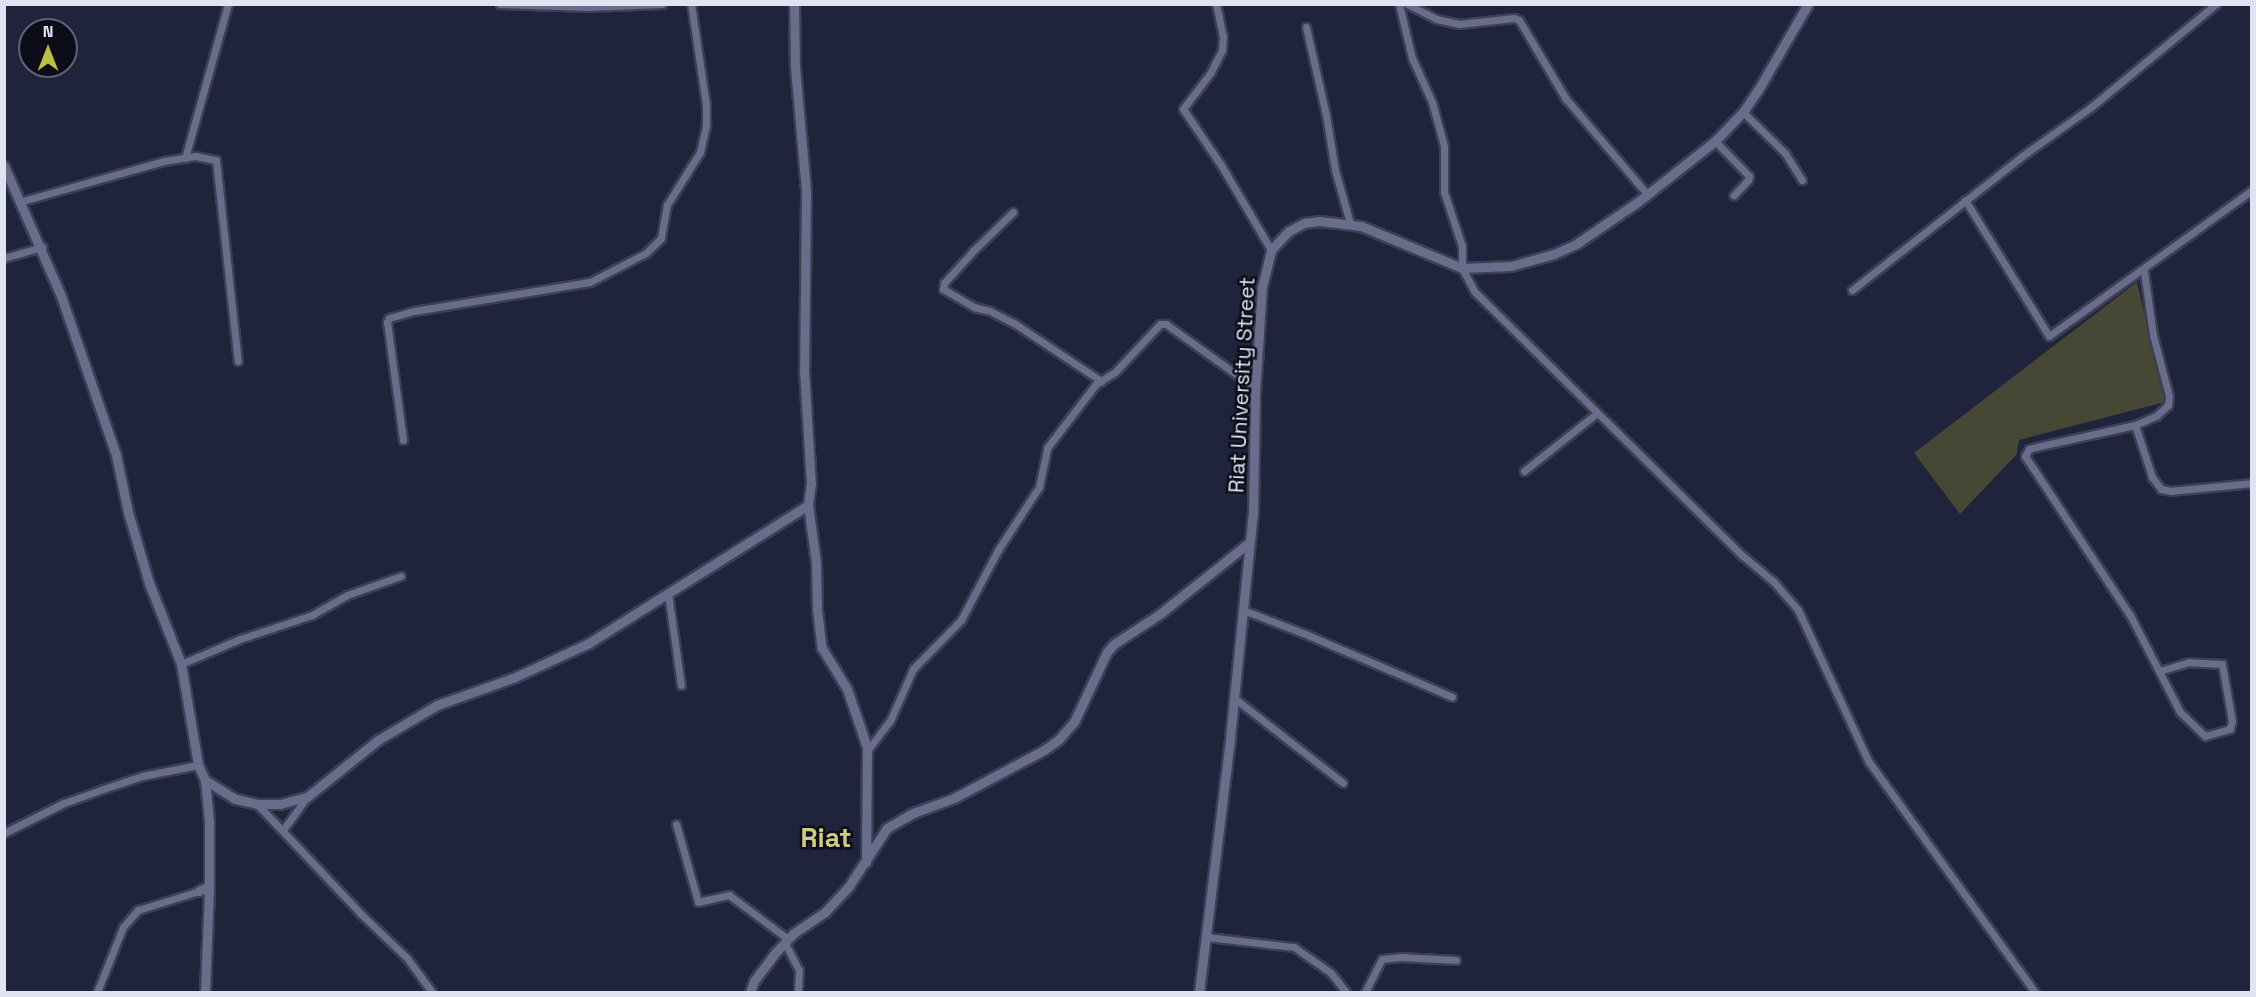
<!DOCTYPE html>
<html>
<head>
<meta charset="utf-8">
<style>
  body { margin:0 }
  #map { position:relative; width:2256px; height:997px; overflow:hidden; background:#20233c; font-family:"Space Grotesk",sans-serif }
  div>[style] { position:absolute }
  .green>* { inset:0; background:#474736 }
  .roads { filter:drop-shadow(2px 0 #3d3f54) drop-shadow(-2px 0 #3d3f54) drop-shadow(0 2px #3d3f54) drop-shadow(0 -2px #3d3f54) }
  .minor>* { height:7px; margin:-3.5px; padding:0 3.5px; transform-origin:3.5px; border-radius:3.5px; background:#696d8b }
  .tertiary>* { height:9px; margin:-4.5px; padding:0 4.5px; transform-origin:4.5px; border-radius:4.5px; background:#696d8b }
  span { translate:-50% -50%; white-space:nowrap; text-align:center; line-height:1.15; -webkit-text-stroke:5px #0c0d19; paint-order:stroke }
  .street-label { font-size:21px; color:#e0e3f4 }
  .district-label { font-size:27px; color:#cccd7f; font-weight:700 }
  .frame { position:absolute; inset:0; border:6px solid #e0e3f4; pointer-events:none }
  .north { position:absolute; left:18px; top:18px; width:60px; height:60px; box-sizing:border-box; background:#0c0d19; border:2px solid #616371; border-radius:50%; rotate:0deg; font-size:16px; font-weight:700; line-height:24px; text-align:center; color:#e0e3f4 }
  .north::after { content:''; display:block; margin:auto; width:21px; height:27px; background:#bebf42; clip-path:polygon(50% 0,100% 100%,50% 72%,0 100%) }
</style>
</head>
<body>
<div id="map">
  <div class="green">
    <div style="clip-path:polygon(2137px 282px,2165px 402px,2019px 440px,2017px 454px,1960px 514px,1914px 453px)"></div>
  </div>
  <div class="roads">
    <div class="minor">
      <div style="left:500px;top:4px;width:88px;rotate:2deg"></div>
      <div style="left:588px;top:7px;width:74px;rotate:-2.3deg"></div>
      <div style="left:1216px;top:4px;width:33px;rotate:78deg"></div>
      <div style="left:1223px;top:36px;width:14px;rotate:94deg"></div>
      <div style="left:1222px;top:50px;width:25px;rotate:117deg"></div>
      <div style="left:1211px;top:72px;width:46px;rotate:127.1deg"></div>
      <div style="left:1183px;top:109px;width:68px;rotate:55.8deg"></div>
      <div style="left:1221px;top:165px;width:99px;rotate:59.5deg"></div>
      <div style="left:1399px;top:4px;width:56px;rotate:76.5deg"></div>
      <div style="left:1412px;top:58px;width:48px;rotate:65.6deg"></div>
      <div style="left:1432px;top:102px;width:46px;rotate:74.7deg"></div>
      <div style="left:1444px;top:146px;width:46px;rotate:90deg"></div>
      <div style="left:1444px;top:192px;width:57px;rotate:71.6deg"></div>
      <div style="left:1462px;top:246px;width:22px;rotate:90deg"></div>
      <div style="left:1462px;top:268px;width:27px;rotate:62deg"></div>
      <div style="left:1475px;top:292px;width:376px;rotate:44.6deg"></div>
      <div style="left:1743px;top:556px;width:39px;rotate:40deg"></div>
      <div style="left:1773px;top:581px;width:38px;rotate:49deg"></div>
      <div style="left:1798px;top:610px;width:168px;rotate:65deg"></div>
      <div style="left:1869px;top:762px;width:284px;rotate:54.2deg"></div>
      <div style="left:1407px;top:4px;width:33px;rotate:27deg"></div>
      <div style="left:1436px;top:19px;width:24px;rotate:12deg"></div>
      <div style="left:1459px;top:24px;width:55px;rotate:-6.2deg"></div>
      <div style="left:1514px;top:18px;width:5px;rotate:22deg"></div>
      <div style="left:1519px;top:20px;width:92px;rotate:59.3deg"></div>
      <div style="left:1566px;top:99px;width:125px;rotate:49.5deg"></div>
      <div style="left:1306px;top:27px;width:90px;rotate:77.2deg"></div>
      <div style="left:1326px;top:115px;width:56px;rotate:80.7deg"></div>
      <div style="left:1335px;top:170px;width:55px;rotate:74.2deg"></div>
      <div style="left:1743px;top:112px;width:59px;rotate:44.3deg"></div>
      <div style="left:1785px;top:153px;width:32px;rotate:58deg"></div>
      <div style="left:1715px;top:141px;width:49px;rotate:45.8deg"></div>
      <div style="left:1749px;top:176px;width:4px;rotate:104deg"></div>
      <div style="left:1748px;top:180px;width:21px;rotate:133deg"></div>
      <div style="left:185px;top:158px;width:160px;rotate:-74.4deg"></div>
      <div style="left:1965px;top:200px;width:160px;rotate:58.3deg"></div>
      <div style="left:2049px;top:336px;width:250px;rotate:-35.7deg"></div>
      <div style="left:19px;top:202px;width:151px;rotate:-15.8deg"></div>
      <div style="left:164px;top:161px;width:31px;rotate:-9deg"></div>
      <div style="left:195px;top:156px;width:21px;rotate:11deg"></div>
      <div style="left:216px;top:160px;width:202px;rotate:83.8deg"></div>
      <div style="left:1013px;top:212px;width:56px;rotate:135.7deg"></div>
      <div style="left:973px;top:251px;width:43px;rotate:132.2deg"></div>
      <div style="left:944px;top:283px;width:6px;rotate:99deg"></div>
      <div style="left:943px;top:289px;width:36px;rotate:30deg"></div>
      <div style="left:974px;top:307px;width:16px;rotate:14deg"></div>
      <div style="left:990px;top:311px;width:27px;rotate:27deg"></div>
      <div style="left:1014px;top:323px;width:105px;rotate:33.7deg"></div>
      <div style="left:4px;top:258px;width:40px;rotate:-16deg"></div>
      <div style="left:2144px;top:271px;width:65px;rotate:82deg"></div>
      <div style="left:2153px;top:335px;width:63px;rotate:75.3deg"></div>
      <div style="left:2169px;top:396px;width:9px;rotate:96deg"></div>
      <div style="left:2168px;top:405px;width:16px;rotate:137deg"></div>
      <div style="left:2156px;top:416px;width:23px;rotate:157deg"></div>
      <div style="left:2135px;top:425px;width:101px;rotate:167.5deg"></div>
      <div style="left:2036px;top:447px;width:7px;rotate:164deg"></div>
      <div style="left:2029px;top:449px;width:8px;rotate:120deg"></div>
      <div style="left:2025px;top:456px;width:191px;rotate:56.6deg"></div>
      <div style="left:2130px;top:615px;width:109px;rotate:62.7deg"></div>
      <div style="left:2180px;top:712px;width:35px;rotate:44deg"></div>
      <div style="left:2205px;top:736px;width:26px;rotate:-16deg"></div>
      <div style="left:2230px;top:729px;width:8px;rotate:-76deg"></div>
      <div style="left:2232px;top:721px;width:58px;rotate:-100deg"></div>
      <div style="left:2222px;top:664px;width:33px;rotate:-177deg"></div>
      <div style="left:2189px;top:662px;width:30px;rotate:163deg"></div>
      <div style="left:1852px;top:290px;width:216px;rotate:-38.2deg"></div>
      <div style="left:2022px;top:156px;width:85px;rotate:-35.4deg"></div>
      <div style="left:2091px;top:107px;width:162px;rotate:-39.5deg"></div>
      <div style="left:2135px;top:425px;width:55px;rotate:71.9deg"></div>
      <div style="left:2152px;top:477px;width:15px;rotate:53deg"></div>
      <div style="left:2161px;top:489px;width:10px;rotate:11deg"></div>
      <div style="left:2171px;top:491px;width:81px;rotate:-5.6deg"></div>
      <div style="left:403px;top:440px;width:119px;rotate:-97.7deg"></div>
      <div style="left:387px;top:322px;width:4px;rotate:-63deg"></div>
      <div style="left:389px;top:318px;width:26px;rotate:-16deg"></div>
      <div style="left:414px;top:311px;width:178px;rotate:-9.4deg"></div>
      <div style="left:590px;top:282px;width:63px;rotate:-27.4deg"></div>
      <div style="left:646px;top:253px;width:21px;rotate:-45deg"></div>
      <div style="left:661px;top:238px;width:34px;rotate:-80deg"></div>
      <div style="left:667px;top:205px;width:62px;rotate:-58.1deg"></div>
      <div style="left:700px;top:152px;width:28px;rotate:-77deg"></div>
      <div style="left:706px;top:125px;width:20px;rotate:-90deg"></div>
      <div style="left:706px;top:105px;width:102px;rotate:-98.4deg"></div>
      <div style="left:1524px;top:471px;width:92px;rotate:-38.4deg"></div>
      <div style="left:668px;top:593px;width:93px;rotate:82deg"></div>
      <div style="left:1243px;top:610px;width:64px;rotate:21deg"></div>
      <div style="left:1303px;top:633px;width:162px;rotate:23.2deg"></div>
      <div style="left:181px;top:664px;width:64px;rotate:-23deg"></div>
      <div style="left:240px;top:639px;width:76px;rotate:-18.4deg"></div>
      <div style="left:312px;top:615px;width:40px;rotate:-29.7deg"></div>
      <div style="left:347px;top:595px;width:57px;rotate:-19.4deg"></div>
      <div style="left:1234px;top:698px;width:138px;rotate:37.9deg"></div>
      <div style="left:867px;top:751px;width:38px;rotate:-53deg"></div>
      <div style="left:890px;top:721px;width:57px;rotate:-66.1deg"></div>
      <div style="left:913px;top:669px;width:69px;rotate:-45.6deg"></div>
      <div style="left:961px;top:620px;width:79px;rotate:-62.1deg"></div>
      <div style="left:998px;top:550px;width:75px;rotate:-56.9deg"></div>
      <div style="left:1039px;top:487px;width:40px;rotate:-78deg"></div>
      <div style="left:1047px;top:448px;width:81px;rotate:-52.6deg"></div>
      <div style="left:1096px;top:384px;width:22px;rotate:-32deg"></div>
      <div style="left:1115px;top:372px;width:66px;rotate:-46.8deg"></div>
      <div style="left:1160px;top:324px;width:6px"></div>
      <div style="left:1166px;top:324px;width:110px;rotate:35.7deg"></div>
      <div style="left:257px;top:804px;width:151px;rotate:46.6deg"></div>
      <div style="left:361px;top:914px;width:64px;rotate:43.7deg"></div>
      <div style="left:407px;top:958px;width:42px;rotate:53.7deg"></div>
      <div style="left:676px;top:824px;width:81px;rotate:74.2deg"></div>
      <div style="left:698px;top:902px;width:32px;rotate:-13deg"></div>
      <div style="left:729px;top:895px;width:74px;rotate:36.7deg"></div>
      <div style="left:283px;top:830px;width:41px;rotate:-54deg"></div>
      <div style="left:4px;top:833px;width:67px;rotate:-26.6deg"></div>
      <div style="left:64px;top:803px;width:41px;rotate:-19.7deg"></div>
      <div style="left:103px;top:789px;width:41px;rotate:-18.4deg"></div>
      <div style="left:142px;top:776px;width:57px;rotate:-11.1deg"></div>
      <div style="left:1207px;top:937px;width:88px;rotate:6.6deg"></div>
      <div style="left:1294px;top:947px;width:45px;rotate:35.1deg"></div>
      <div style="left:1331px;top:973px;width:24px;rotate:52deg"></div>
      <div style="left:785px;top:943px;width:30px;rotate:63deg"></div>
      <div style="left:799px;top:970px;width:22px;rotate:93deg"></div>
      <div style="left:97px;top:992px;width:70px;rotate:-68.2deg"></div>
      <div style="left:123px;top:927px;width:23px;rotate:-49deg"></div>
      <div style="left:138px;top:910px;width:64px;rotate:-17.3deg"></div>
      <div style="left:1365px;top:992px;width:37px;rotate:-63deg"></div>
      <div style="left:1382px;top:959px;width:18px;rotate:-6deg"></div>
      <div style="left:1400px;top:957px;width:56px;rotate:3.1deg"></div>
    </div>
    <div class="tertiary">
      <div style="left:794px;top:4px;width:63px;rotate:89.1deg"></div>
      <div style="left:795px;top:67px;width:124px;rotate:84.9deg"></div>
      <div style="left:806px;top:191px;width:179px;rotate:90.6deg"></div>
      <div style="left:804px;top:370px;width:113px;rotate:86.5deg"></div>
      <div style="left:811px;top:483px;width:22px;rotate:98deg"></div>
      <div style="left:808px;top:505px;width:59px;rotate:82.1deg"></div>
      <div style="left:816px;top:563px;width:47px;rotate:88.8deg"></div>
      <div style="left:817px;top:610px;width:38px;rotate:83deg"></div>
      <div style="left:822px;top:648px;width:48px;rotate:58.6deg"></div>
      <div style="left:847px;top:689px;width:61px;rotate:71deg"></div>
      <div style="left:867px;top:747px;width:115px;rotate:90.5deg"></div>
      <div style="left:4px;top:166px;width:142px;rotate:66.3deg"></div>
      <div style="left:61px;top:296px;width:168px;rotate:70.9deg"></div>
      <div style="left:116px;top:455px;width:58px;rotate:78.1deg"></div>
      <div style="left:128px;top:512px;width:74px;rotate:73.5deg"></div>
      <div style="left:149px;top:583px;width:87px;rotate:68.4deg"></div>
      <div style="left:181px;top:664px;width:102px;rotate:80.4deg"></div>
      <div style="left:198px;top:765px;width:17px;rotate:65deg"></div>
      <div style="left:205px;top:780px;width:36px;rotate:32deg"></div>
      <div style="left:236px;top:799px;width:22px;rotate:13deg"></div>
      <div style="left:257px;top:804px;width:23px"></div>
      <div style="left:280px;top:804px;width:28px;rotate:-15deg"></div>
      <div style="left:307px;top:797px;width:91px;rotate:-38.8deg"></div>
      <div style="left:378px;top:740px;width:69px;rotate:-30.7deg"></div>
      <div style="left:437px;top:705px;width:81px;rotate:-19.6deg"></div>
      <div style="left:513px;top:678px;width:84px;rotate:-24.7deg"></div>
      <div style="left:589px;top:643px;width:259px;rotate:-32.2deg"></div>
      <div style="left:199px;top:891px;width:11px;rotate:-27deg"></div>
      <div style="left:209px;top:886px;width:65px;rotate:-90deg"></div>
      <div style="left:209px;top:821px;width:41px;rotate:-95.6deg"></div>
      <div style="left:205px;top:992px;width:106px;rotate:-87.8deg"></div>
      <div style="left:750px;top:992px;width:12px;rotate:-70deg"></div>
      <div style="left:754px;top:981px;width:36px;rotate:-53deg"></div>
      <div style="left:776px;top:952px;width:26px;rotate:-47deg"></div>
      <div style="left:794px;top:933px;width:37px;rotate:-34deg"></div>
      <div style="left:825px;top:912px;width:35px;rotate:-47deg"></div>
      <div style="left:849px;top:886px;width:69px;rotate:-56.8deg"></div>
      <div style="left:887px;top:828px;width:30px;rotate:-30deg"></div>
      <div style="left:913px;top:813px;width:44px;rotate:-20.1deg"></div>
      <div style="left:954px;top:798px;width:102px;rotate:-28.1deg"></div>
      <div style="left:1044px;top:750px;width:19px;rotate:-36deg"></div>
      <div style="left:1059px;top:739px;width:23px;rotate:-49deg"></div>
      <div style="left:1074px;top:722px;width:77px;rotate:-64.8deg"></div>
      <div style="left:1107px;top:652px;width:11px;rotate:-49deg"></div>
      <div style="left:1114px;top:644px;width:56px;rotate:-33.4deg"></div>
      <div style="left:1161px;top:613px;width:114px;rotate:-38.6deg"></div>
      <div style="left:1199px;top:992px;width:256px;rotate:-83deg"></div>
      <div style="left:1230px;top:738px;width:226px;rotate:-84.2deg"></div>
      <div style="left:1253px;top:513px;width:119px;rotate:-89deg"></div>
      <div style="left:1255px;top:394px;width:107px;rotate:-86.3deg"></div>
      <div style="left:1262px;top:287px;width:38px;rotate:-76deg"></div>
      <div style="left:1271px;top:250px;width:26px;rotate:-47deg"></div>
      <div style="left:1289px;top:231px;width:17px;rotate:-28deg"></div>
      <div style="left:1304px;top:223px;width:16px;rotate:-7deg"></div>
      <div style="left:1320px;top:221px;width:41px;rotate:7deg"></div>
      <div style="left:1361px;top:226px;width:109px;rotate:22.6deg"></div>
      <div style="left:1462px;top:268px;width:49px;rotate:-2.3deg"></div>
      <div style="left:1511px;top:266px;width:45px;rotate:-15.6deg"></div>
      <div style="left:1554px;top:254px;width:24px;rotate:-24deg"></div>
      <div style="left:1576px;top:244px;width:76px;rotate:-34.3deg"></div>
      <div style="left:1639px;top:201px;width:97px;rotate:-38.3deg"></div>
      <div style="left:1715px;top:141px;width:40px;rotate:-46deg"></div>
      <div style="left:1743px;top:112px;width:27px;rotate:-56deg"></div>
      <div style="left:1758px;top:90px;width:99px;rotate:-59.8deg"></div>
    </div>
  </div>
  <div class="street-label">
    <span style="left:1242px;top:385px;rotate:-87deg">Riat University Street</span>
  </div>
  <div class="district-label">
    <span style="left:826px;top:838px">Riat</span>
  </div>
  <div class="frame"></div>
  <div class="north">N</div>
</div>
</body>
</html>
